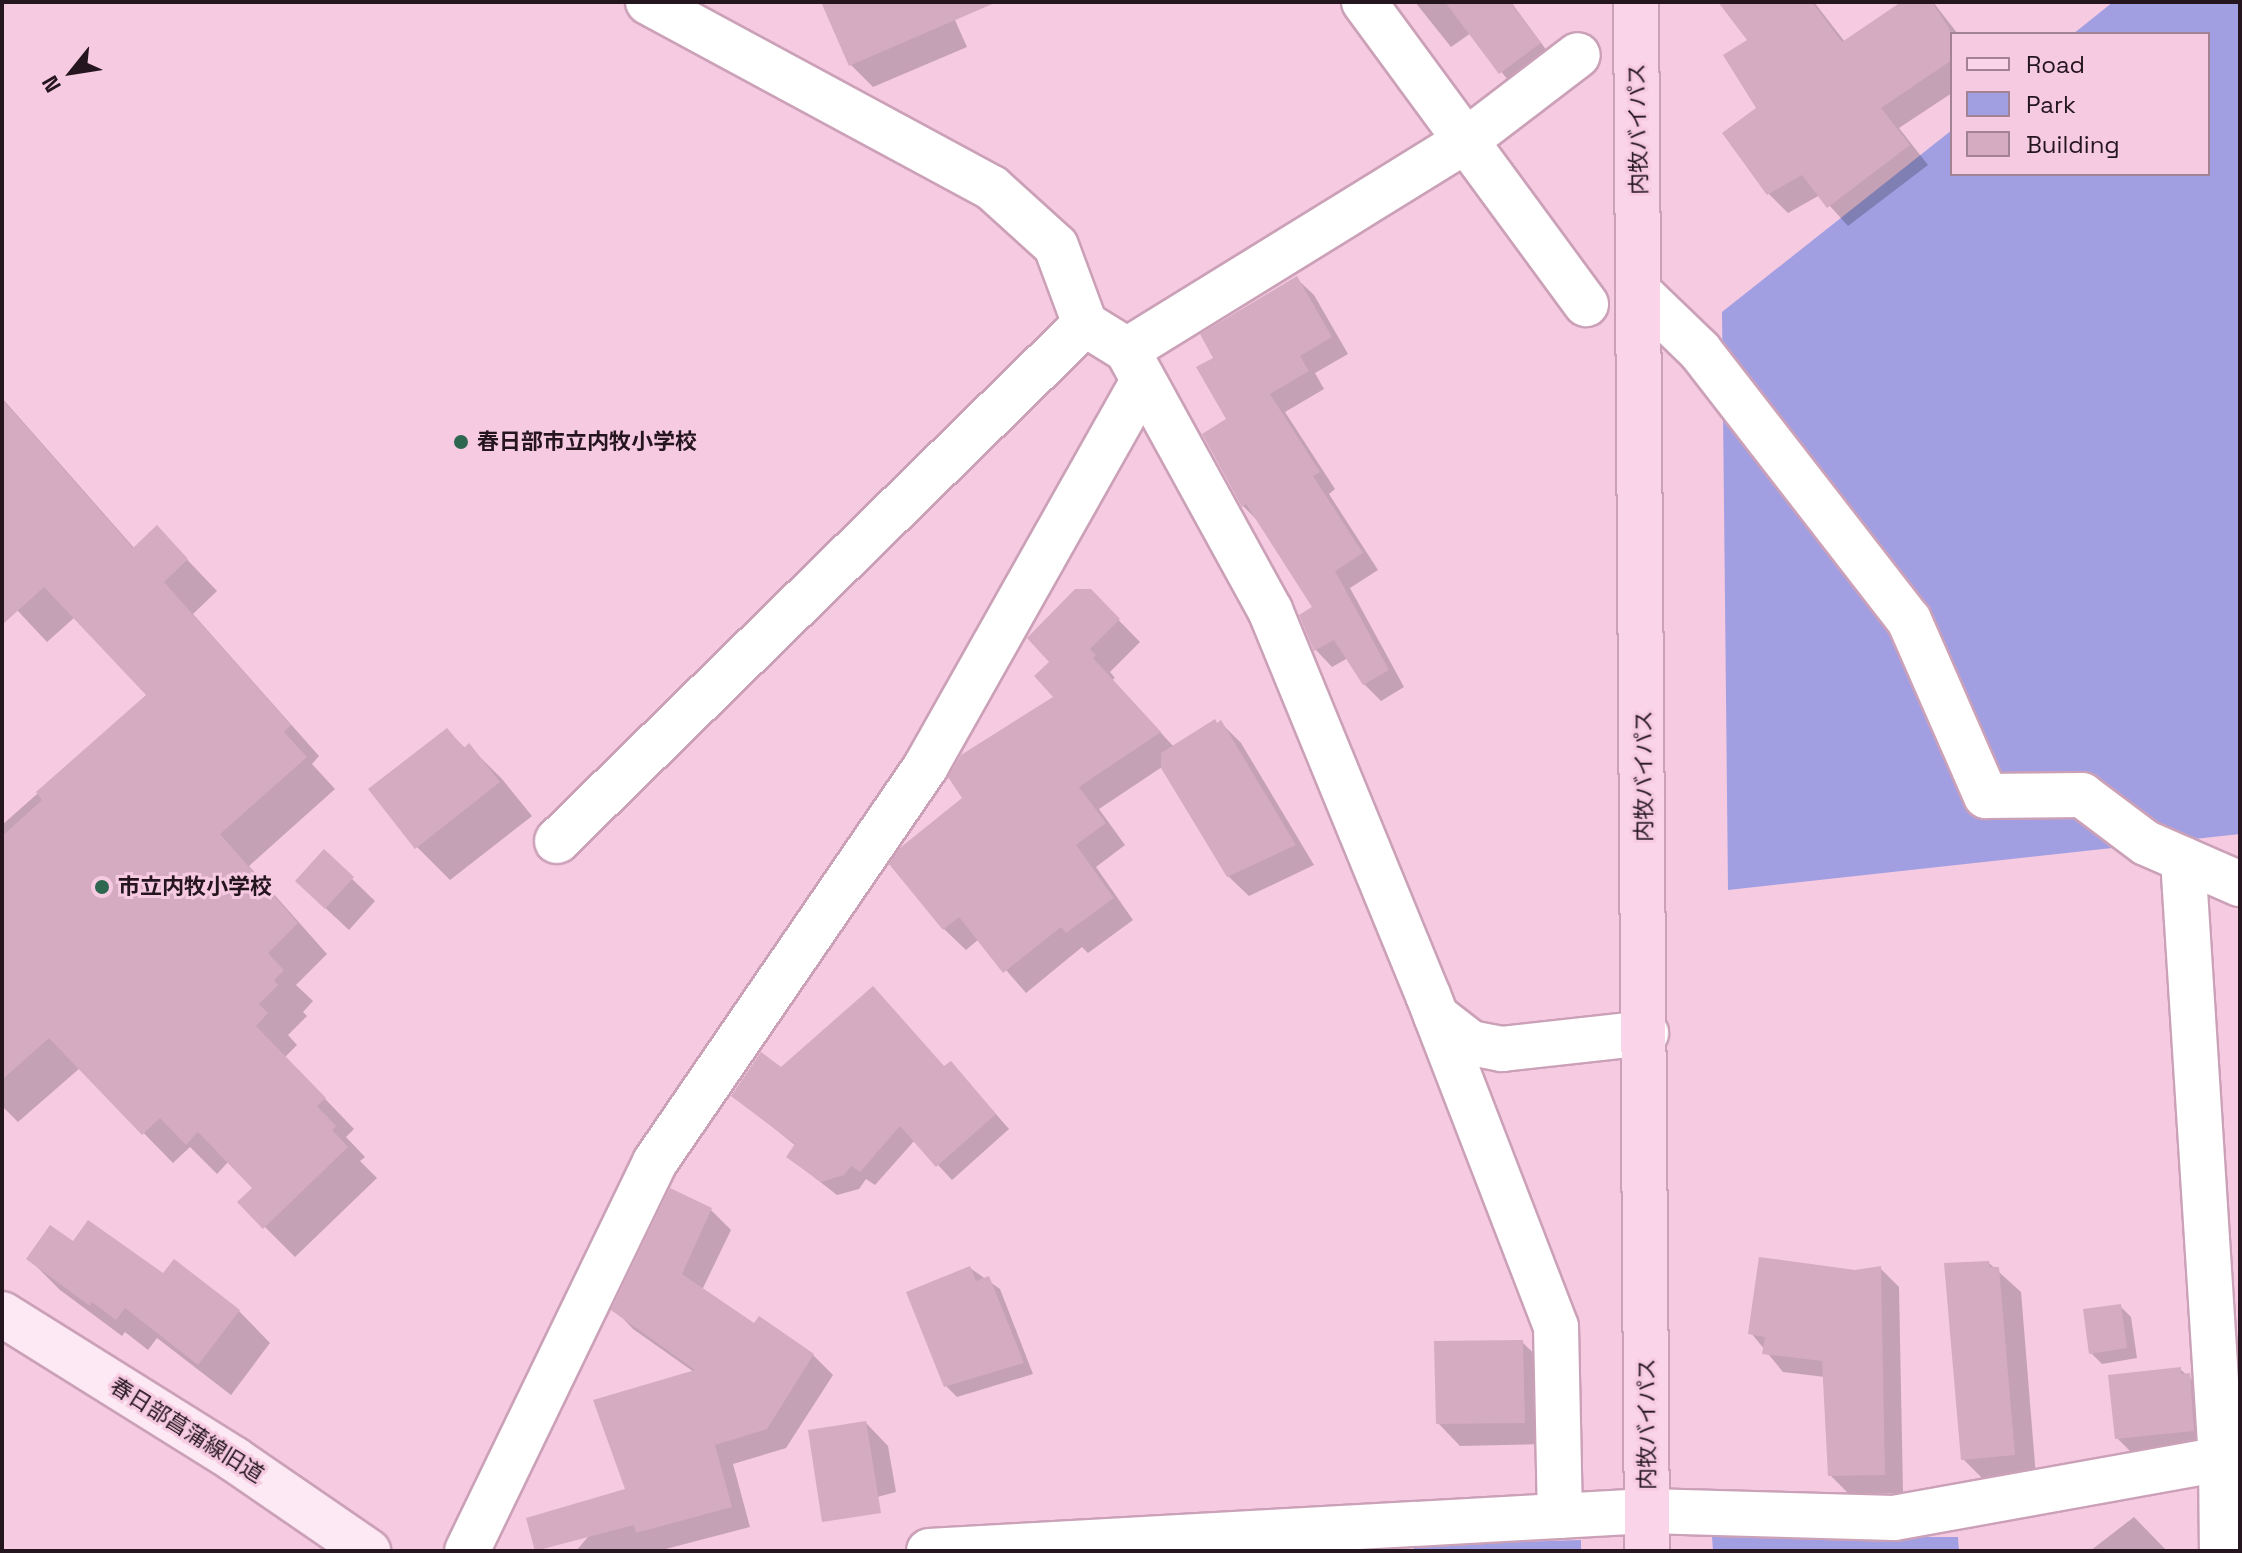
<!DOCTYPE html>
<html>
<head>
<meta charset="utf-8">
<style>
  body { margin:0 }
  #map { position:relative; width:2242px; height:1553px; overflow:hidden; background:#f6cae1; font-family:"Space Grotesk","Noto Sans JP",sans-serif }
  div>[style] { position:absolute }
  .green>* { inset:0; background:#a19fe2 }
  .shadow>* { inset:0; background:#0003 }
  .building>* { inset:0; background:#d4abc1 }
  .roads { filter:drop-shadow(2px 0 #cba1b8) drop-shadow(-2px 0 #cba1b8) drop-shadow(0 2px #cba1b8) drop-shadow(0 -2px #cba1b8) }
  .street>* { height:44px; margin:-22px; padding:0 22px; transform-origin:22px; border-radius:22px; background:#fff }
  .secondary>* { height:44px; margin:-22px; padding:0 22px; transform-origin:22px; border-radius:22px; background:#fce9f4 }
  .primary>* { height:44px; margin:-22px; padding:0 22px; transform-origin:22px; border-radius:22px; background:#fad4e9 }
  .dots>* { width:22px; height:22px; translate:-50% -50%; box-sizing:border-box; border:4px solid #f6cae1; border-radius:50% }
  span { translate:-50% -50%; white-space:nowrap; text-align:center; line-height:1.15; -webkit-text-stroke:6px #f6cae1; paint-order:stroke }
  .street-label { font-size:22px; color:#24151e }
  .poi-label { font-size:22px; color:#24151e; font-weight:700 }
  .left { translate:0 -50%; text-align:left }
  .frame { position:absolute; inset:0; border:4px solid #24151e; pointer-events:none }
  .legend { position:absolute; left:1950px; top:32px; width:260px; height:144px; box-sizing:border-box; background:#f6cae1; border:2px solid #a28293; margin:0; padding:10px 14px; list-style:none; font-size:24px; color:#24151e }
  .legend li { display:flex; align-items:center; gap:16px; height:40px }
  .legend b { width:40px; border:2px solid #a28293 }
  .north { position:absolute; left:32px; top:32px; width:80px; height:80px; -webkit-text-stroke:6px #f6cae1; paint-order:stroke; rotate:240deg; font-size:22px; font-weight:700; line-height:32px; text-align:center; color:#24151e }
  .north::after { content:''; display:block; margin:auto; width:28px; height:36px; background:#24151e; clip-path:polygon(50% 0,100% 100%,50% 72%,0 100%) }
</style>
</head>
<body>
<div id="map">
  <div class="green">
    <div style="clip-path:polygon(2113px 2px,2240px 2px,2240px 834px,1728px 890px,1722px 312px,1952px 130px,1952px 174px,2208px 174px,2208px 34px,2073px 34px)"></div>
    <div style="clip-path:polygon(1712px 1537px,1958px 1537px,1959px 1551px,1713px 1551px)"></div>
    <div style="clip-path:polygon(1581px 1540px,1581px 1551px,1412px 1551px,1416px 1545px)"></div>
  </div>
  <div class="shadow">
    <div style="clip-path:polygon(823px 2px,947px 2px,967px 47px,873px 87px,851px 65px)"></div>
    <div style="clip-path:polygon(1415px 2px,1511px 2px,1550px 55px,1511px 84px,1471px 33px,1451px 47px)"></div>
    <div style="clip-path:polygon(1721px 2px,1814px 2px,1845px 42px,1905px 2px,1933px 2px,1958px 34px,1952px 34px,1952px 93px,1899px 128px,1928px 165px,1848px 226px,1820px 195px,1788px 213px,1769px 194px,1750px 41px)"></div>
    <div style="clip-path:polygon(1297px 279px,1314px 295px,1348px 354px,1315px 373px,1324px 389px,1285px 412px,1335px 489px,1329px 494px,1378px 570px,1350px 588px,1404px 687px,1381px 701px,1364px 684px,1348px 658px,1332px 667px,1316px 650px,1315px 608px,1261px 524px,1243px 506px,1216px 358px)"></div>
    <div style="clip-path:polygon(2px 398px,135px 549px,157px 528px,217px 591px,193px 614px,319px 756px,312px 764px,335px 789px,249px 866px,327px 954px,296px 985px,313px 1001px,303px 1012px,307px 1016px,288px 1035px,297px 1045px,285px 1057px,354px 1129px,346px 1137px,365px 1157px,360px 1161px,377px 1178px,295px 1257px,240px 1202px,255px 1188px,229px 1161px,217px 1174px,190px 1147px,173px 1163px,80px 1068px,18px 1122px,2px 1106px,2px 825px,148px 696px,75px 617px,47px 642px,2px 594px)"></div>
    <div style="clip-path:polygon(1090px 591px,1140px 642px,1110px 672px,1115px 678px,1112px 680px,1174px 747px,1221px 723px,1241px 743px,1314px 865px,1249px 896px,1228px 876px,1162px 767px,1099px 809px,1125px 845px,1096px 867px,1133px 920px,1088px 953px,1082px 947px,1026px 993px,979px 939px,966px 950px,944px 929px,964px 798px,1056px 697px,1052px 662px)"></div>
    <div style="clip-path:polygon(447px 730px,466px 749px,469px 746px,502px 779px,532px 816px,450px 880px,417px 847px)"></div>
    <div style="clip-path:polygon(324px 852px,375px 901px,349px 930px,320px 903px)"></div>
    <div style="clip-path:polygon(951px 1063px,1009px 1129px,952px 1180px,915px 1140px,875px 1185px,866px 1179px,859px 1189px,837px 1195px,788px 1157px,796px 1146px,733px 1095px,782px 1070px,945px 1068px)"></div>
    <div style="clip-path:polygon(671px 1190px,711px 1210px,731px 1230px,702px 1290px,755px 1326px,813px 1355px,833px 1375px,786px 1448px,733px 1464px,750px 1527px,658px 1551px,576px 1551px,628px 1490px,694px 1372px,633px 1329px,614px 1309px)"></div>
    <div style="clip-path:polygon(74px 1243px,164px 1276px,174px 1262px,239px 1311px,270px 1343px,231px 1395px,157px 1338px,148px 1350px,125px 1332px,122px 1336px,60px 1290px,29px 1259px)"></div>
    <div style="clip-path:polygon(1989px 1263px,2021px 1292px,2036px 1477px,1986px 1482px,1963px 1459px)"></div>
    <div style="clip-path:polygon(970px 1268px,1000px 1289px,1033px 1374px,957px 1397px,946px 1386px)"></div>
    <div style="clip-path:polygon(1880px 1268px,1899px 1287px,1903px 1493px,1849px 1494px,1830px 1475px,1825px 1377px,1783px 1372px,1751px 1333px)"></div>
    <div style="clip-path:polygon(2120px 1306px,2131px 1317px,2137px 1358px,2102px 1364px,2091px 1353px)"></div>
    <div style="clip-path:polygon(1522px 1342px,1545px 1364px,1546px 1444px,1460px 1446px,1438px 1423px)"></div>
    <div style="clip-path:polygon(2180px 1369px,2212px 1398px,2216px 1453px,2140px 1461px,2117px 1438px)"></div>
    <div style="clip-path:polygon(866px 1423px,888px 1446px,896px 1492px,840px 1507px)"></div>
    <div style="clip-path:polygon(2134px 1517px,2167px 1551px,2090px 1551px)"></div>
  </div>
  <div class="building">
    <div style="clip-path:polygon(821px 2px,997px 2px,849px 66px)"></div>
    <div style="clip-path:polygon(1445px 2px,1510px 2px,1541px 43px,1499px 74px)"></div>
    <div style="clip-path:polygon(1718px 2px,1812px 2px,1842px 42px,1901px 2px,1932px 2px,1952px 33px,1952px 60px,1881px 108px,1910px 145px,1827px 208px,1802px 175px,1767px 195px,1722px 133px,1756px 108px,1723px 55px,1747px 40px)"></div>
    <div style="clip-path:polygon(1297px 276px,1332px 337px,1300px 356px,1309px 371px,1270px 394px,1320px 472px,1313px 476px,1363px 553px,1335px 571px,1389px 670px,1363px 685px,1334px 640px,1314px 651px,1299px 615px,1312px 607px,1246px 504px,1242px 507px,1202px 434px,1226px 419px,1196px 367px,1213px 358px,1200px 334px)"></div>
    <div style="clip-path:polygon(2px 399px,133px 548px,157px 525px,188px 559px,164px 582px,291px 725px,284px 732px,307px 757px,220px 834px,298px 923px,268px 953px,284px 970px,274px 980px,278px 985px,259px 1004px,268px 1013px,256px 1026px,326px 1098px,317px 1106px,336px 1126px,332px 1130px,348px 1147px,263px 1229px,237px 1202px,252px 1188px,198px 1132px,186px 1145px,160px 1118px,142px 1135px,49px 1038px,2px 1080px,2px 836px,42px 800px,36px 792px,146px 695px,44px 587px,2px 625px)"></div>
    <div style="clip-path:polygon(1075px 589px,1091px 589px,1120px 619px,1090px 649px,1096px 655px,1093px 658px,1161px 732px,1079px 787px,1106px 823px,1076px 845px,1114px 898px,1066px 933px,1061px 927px,1003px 973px,959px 917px,943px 930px,889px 864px,900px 848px,962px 798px,948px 777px,961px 755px,1053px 697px,1034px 676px,1049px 662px,1027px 638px)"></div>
    <div style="clip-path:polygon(1215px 719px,1217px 723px,1221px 720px,1296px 845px,1227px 877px,1161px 768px,1161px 753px)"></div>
    <div style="clip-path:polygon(447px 728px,464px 748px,469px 743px,500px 782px,415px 849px,368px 789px)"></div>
    <div style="clip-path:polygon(324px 849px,354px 877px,325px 909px,295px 881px)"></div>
    <div style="clip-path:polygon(873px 986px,944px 1066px,951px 1061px,996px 1114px,936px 1167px,900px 1126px,860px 1172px,851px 1166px,844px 1175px,821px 1182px,786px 1157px,795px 1144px,731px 1096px,761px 1052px,781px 1067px)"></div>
    <div style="clip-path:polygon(670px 1188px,712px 1208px,682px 1274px,754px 1323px,759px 1316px,814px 1354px,767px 1429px,715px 1445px,732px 1507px,636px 1533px,634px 1525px,535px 1551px,526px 1518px,625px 1489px,593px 1400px,695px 1370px,611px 1310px)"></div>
    <div style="clip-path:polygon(88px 1220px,163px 1273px,174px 1259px,240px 1310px,198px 1365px,125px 1308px,116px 1320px,92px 1302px,90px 1306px,26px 1259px,50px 1225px,73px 1241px)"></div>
    <div style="clip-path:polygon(1759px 1257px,1855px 1270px,1881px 1266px,1885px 1475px,1828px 1476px,1822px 1361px,1762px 1354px,1765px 1337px,1748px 1334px)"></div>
    <div style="clip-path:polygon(1989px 1261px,1990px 1267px,1999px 1267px,2015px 1455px,1961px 1460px,1944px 1263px)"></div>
    <div style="clip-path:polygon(970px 1266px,976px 1281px,989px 1276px,1024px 1363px,944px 1387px,906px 1292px)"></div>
    <div style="clip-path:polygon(2121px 1304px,2127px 1348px,2089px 1354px,2083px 1309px)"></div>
    <div style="clip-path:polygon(1523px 1340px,1525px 1423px,1436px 1424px,1434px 1341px)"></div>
    <div style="clip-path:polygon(2181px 1367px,2181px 1374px,2190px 1373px,2194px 1431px,2115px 1439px,2108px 1375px)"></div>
    <div style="clip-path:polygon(866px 1421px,881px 1513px,822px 1522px,808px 1430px)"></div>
  </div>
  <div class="roads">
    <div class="street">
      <div style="left:648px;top:2px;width:391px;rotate:28.4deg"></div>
      <div style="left:992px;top:188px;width:86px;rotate:42.2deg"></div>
      <div style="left:1056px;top:246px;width:83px;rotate:69.6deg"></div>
      <div style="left:1085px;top:324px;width:49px;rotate:31.8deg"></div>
      <div style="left:1127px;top:350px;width:297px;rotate:61.2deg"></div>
      <div style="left:1270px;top:610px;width:416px;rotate:67.7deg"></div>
      <div style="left:1428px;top:995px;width:356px;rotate:68.9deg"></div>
      <div style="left:1556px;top:1327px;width:189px;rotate:88.8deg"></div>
      <div style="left:1364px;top:2px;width:375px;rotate:53.7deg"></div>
      <div style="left:1640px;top:293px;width:83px;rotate:44deg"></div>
      <div style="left:1700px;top:351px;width:341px;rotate:52.2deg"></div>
      <div style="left:1909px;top:620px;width:192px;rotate:66.4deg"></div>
      <div style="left:1986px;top:796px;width:96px;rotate:-0.6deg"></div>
      <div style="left:2082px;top:795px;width:80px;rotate:36.9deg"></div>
      <div style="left:2146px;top:843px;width:103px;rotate:23.6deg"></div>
      <div style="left:1127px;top:350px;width:401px;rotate:-31.7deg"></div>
      <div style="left:1468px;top:139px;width:138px;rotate:-37.4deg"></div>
      <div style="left:557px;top:841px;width:739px;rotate:-44.4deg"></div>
      <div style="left:2183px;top:859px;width:601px;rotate:86.38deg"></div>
      <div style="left:2221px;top:1459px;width:92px;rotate:89.4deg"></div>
      <div style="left:1436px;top:1016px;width:44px;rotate:37.6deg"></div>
      <div style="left:1471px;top:1043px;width:32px;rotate:11deg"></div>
      <div style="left:1502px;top:1049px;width:145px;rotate:-6.3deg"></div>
      <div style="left:467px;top:1551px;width:432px;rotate:-64.2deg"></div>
      <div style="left:655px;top:1162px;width:480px;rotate:-55.6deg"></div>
      <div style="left:926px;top:766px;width:442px;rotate:-60.6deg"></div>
      <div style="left:929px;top:1551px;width:719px;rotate:-3.19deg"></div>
      <div style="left:1647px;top:1511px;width:247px;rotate:1.6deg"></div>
      <div style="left:1894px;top:1518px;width:332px;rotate:-10.2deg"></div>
      <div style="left:2221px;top:1459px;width:19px;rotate:3deg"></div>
    </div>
    <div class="secondary">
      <div style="left:2px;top:1314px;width:274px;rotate:32deg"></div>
      <div style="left:234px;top:1459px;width:163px;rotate:34.5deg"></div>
    </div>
    <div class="primary">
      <div style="left:1636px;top:2px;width:1549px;rotate:89.59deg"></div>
    </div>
  </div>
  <div class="dots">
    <div style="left:461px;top:442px;background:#2d6750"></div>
    <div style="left:102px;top:887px;background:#2d6750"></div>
  </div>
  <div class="street-label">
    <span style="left:1638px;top:129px;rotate:-91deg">内牧バイパス</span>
    <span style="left:1644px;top:776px;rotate:-90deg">内牧バイパス</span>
    <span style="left:1647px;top:1424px;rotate:-90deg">内牧バイパス</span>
    <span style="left:187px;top:1430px;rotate:32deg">春日部菖蒲線旧道</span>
  </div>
  <div class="poi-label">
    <span class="left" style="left:477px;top:442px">春日部市立内牧小学校</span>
    <span class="left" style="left:118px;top:887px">市立内牧小学校</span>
  </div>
  <div class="frame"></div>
  <ul class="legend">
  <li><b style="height:10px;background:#fad4e9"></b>Road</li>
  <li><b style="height:22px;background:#a19fe2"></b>Park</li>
  <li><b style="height:22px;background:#d4abc1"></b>Building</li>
  </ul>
  <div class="north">N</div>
</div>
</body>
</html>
